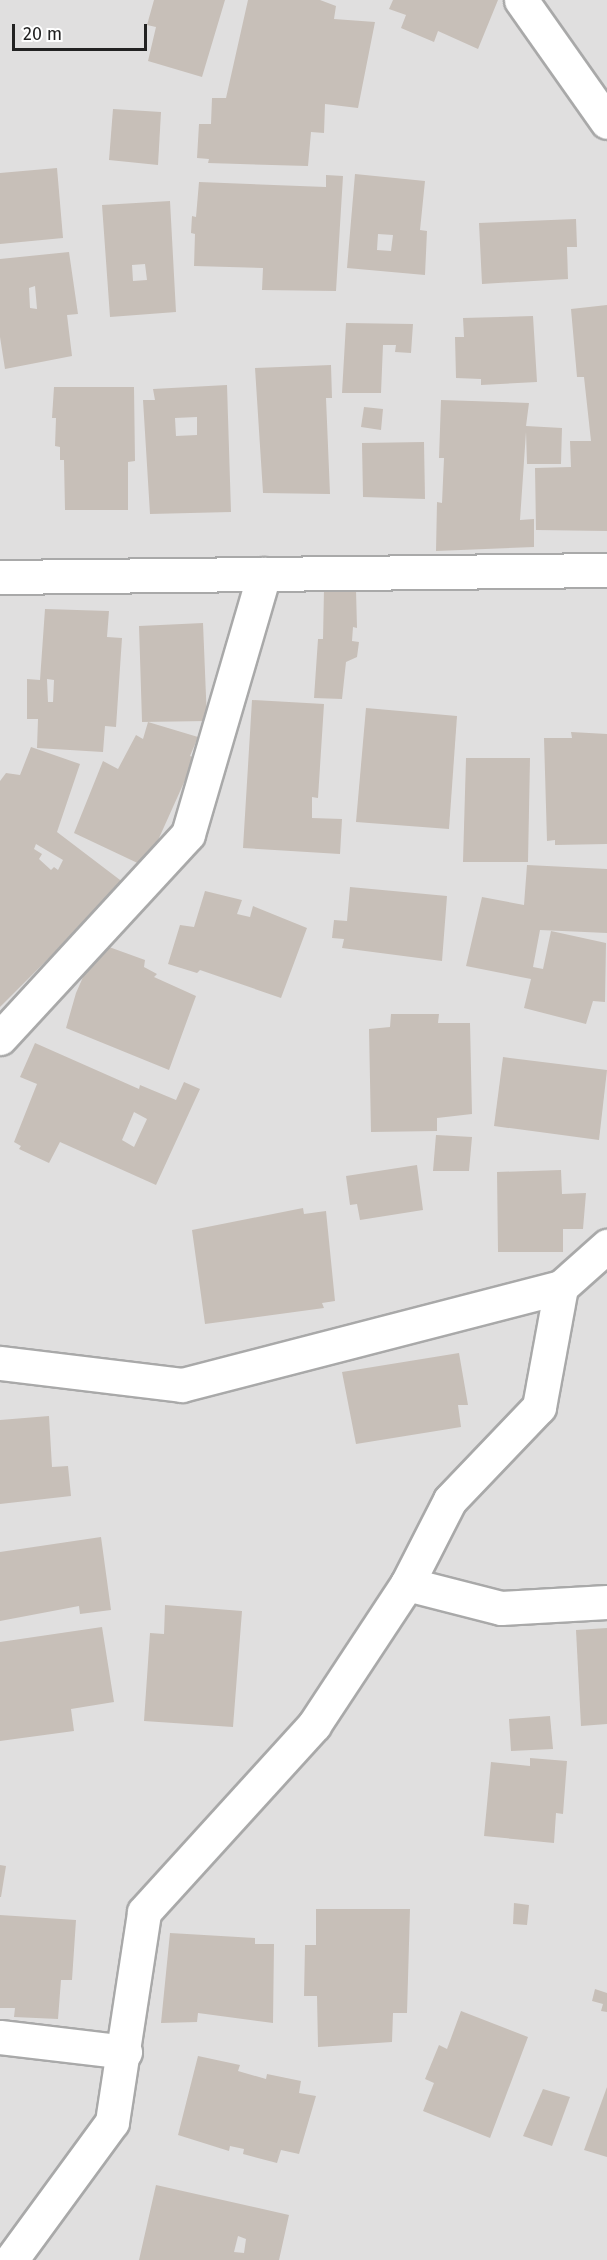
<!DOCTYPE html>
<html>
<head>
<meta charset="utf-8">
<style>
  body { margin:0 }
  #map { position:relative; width:607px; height:2260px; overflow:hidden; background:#f2efe9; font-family:"Fira Sans",sans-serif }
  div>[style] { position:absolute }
  .residential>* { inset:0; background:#e0dfdf }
  .building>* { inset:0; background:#c7bfb8 }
  .roads { filter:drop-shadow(2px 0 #a9a9a9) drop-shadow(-2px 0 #a9a9a9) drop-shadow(0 2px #a9a9a9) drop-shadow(0 -2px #a9a9a9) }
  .minor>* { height:33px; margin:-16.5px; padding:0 16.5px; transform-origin:16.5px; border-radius:16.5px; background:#fff }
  span { translate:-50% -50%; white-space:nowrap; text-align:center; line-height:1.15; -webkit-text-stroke:5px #fff; paint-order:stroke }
  .scale { position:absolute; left:12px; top:24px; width:135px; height:27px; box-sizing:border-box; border:3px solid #222; border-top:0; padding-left:8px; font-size:18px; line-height:21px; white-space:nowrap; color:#222; -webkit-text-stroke:4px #fff; paint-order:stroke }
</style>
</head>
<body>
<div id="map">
  <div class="residential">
    <div style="clip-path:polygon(0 0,607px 0,607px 2260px,0 2260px)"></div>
  </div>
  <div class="building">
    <div style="clip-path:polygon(154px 0,225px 0,202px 77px,148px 61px,156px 27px,147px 25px)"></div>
    <div style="clip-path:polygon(248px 0,320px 0,336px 6px,334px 19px,375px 22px,358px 108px,325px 104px,324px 133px,311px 132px,308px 166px,208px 163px,209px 159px,197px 158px,199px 124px,211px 124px,212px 98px,226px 98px)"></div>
    <div style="clip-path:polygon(393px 0,498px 0,478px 49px,438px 31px,434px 42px,401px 28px,406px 15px,389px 9px)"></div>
    <div style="clip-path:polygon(113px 109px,161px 112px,158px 165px,109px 160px)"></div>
    <div style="clip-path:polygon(57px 168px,63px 238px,0 244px,0 173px)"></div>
    <div style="clip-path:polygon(evenodd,355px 174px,425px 181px,420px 230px,427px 231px,425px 275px,347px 268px,355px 174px,378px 234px,393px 235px,391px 251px,377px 250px,378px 234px)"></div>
    <div style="clip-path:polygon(326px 175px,343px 176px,336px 291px,262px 290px,263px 268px,194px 266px,195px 234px,191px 233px,192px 216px,196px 217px,199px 182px,326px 187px)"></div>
    <div style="clip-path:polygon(evenodd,170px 201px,176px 312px,110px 317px,102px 205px,170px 201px,145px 264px,147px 280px,133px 281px,132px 265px,145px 264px)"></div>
    <div style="clip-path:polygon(576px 219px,577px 247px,567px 247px,568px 279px,482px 284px,479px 223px)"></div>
    <div style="clip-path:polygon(evenodd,69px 252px,78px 314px,67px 315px,72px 356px,5px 369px,0 337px,0 259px,69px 252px,35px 286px,37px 309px,30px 308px,29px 288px,35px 286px)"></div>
    <div style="clip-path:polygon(607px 305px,607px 531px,536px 530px,535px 468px,571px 467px,570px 441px,591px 441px,584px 377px,577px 377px,571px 309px)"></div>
    <div style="clip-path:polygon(533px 316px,537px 382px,481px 385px,481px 379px,456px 378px,455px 337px,464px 337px,463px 318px)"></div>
    <div style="clip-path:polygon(346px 323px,413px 324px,411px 353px,395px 352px,396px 345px,383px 345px,381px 393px,342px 393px)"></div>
    <div style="clip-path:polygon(331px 365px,332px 398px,326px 398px,330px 494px,263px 493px,255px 368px)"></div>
    <div style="clip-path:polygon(evenodd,227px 385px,231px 512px,150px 514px,143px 400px,155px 400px,153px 389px,227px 385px,197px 417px,197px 435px,176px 436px,175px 418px,197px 417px)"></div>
    <div style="clip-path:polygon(54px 387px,134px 387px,135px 461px,128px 462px,128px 510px,65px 510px,64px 460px,60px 460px,60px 447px,55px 446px,56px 418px,52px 418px)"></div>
    <div style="clip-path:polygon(441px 400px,529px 403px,526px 426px,562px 428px,561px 464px,527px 464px,526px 432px,520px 520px,534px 519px,534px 547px,436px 551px,437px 502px,442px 503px,444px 458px,439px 458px)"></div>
    <div style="clip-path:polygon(364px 407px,383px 409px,381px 430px,361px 427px)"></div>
    <div style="clip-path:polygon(424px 442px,425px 499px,363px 497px,362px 443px)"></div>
    <div style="clip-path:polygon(324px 589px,356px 590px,357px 628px,353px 627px,352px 641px,359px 642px,357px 657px,346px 662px,342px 699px,314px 698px,318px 639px,323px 639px)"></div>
    <div style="clip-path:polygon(evenodd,45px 609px,109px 611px,107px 637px,122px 638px,116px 727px,105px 726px,103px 752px,37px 748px,38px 719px,27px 719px,27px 679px,40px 680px,45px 609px,47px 679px,54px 680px,53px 702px,48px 702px,47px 679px)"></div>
    <div style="clip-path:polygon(203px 623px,207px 721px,142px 722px,139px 626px)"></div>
    <div style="clip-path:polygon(252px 700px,324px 704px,318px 798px,312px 797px,312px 818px,342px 819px,340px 854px,243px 848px)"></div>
    <div style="clip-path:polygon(366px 708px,457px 716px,449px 829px,356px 822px)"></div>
    <div style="clip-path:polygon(148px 722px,198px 737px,190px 756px,195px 758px,146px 867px,74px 833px,103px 761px,118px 769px,136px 735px,143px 739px)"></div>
    <div style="clip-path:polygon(571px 732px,607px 734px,607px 844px,555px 845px,555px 840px,547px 841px,544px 738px,572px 738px)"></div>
    <div style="clip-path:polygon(evenodd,31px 747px,80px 764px,57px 832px,124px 883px,0 1007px,0 781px,6px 773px,20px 775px,31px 747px,36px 844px,63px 860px,58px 870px,54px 867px,51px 870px,39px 859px,42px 854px,34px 849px,36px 844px)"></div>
    <div style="clip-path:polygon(466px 758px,530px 758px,528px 862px,463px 862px)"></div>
    <div style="clip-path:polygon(527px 865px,607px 869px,607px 933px,540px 930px,533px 967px,543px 969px,551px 931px,606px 943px,605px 1002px,593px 1001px,586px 1024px,524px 1008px,531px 979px,466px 966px,482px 897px,524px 905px)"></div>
    <div style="clip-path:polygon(350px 887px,447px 896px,442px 961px,342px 948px,344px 939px,332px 938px,334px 920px,347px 921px)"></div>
    <div style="clip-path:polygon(205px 891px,242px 900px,237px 914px,250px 917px,253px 906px,307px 928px,281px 998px,200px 970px,197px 973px,168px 964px,180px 925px,194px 927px)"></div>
    <div style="clip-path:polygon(98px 943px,145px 960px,144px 967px,157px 974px,154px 977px,196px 996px,169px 1070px,66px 1028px,76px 993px)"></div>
    <div style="clip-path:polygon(391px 1014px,439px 1014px,438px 1023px,470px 1023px,472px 1114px,437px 1118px,437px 1131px,371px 1132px,369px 1029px,390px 1027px)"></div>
    <div style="clip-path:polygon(evenodd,35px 1043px,139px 1089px,140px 1085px,176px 1100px,184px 1082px,200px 1089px,156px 1185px,60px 1142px,49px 1163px,19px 1149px,21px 1146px,14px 1142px,37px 1084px,20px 1077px,35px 1043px,134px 1112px,147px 1119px,134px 1147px,122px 1140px,134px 1112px)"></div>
    <div style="clip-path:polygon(503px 1057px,607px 1070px,599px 1140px,494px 1126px)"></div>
    <div style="clip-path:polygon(436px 1135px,472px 1137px,469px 1171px,433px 1171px)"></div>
    <div style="clip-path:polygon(417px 1165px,423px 1210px,360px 1220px,357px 1204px,350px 1205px,346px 1176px)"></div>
    <div style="clip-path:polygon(561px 1170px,562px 1194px,586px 1193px,583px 1229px,563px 1229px,563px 1252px,498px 1252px,497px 1172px)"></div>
    <div style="clip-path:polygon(303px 1208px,304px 1214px,326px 1211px,335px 1301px,322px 1303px,324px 1308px,205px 1324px,192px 1230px)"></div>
    <div style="clip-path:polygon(459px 1353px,468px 1405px,458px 1405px,461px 1427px,356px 1444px,342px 1372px)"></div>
    <div style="clip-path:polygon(49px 1416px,52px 1467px,68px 1466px,71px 1496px,0 1504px,0 1420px)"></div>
    <div style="clip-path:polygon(101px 1537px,111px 1610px,80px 1614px,79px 1606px,0 1621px,0 1552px)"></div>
    <div style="clip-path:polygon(165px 1605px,242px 1611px,233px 1727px,144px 1721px,150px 1633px,164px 1634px)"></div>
    <div style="clip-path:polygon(102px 1627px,114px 1702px,71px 1709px,74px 1731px,0 1741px,0 1642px)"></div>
    <div style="clip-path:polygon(607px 1628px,607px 1724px,581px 1726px,576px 1630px)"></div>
    <div style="clip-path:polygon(550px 1716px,553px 1749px,511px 1751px,509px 1719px)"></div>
    <div style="clip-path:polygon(530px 1758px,567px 1761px,563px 1814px,556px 1813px,554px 1843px,484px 1836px,491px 1762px,530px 1766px)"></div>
    <div style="clip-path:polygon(0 1865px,6px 1866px,1px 1897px,0 1897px)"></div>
    <div style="clip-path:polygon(514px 1903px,529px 1905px,527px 1925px,513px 1924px)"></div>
    <div style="clip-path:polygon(316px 1909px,410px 1909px,407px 2013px,393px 2013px,392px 2042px,318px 2047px,317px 1996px,304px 1996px,305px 1945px,316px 1945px)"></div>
    <div style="clip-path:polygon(0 1915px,76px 1920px,72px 1980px,61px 1980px,58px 2019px,14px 2017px,15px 2008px,0 2008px)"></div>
    <div style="clip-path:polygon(170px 1933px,255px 1938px,255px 1944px,274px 1944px,273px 2023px,198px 2013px,197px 2022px,161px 2023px)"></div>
    <div style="clip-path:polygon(595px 1989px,607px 1993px,607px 2012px,601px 2011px,603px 2004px,592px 2001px)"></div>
    <div style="clip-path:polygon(461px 2011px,528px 2037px,490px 2138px,423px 2111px,434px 2083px,425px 2079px,439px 2045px,447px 2049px)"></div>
    <div style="clip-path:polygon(198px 2056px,240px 2065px,238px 2071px,266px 2079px,267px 2074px,301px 2081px,299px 2093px,316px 2096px,299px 2154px,281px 2150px,277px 2163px,243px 2154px,244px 2149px,230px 2146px,229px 2151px,178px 2135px)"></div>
    <div style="clip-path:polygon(607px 2087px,607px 2157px,584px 2150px)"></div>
    <div style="clip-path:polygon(543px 2089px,570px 2097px,552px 2146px,523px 2136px)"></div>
    <div style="clip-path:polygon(evenodd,156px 2185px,289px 2215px,279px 2260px,139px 2260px,156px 2185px,238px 2236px,246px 2239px,244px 2253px,234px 2252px,238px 2236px)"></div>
  </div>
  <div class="roads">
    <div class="minor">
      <div style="left:521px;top:0;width:149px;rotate:54.8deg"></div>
      <div style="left:0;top:577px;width:607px;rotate:-0.66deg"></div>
      <div style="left:0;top:1038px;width:277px;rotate:-47.3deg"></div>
      <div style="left:188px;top:834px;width:271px;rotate:-73.7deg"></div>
      <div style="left:0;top:1363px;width:183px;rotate:6.9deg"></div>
      <div style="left:182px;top:1385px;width:391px;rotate:-14.5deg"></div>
      <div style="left:561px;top:1287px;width:62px;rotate:-41.7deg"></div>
      <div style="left:407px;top:1584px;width:97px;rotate:14.3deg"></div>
      <div style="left:501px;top:1608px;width:106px;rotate:-3.2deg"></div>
      <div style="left:0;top:2037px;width:126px;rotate:6.8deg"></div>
      <div style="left:11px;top:2260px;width:171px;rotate:-53.8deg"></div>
      <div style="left:112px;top:2122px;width:212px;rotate:-81.3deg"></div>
      <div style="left:144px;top:1912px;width:253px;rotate:-47.7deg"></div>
      <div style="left:314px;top:1725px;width:169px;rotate:-56.6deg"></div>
      <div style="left:407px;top:1584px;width:94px;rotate:-62.9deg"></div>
      <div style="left:450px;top:1500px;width:129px;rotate:-46.3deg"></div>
      <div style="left:539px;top:1407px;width:122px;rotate:-79.6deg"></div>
    </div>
  </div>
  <div class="scale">20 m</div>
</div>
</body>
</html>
